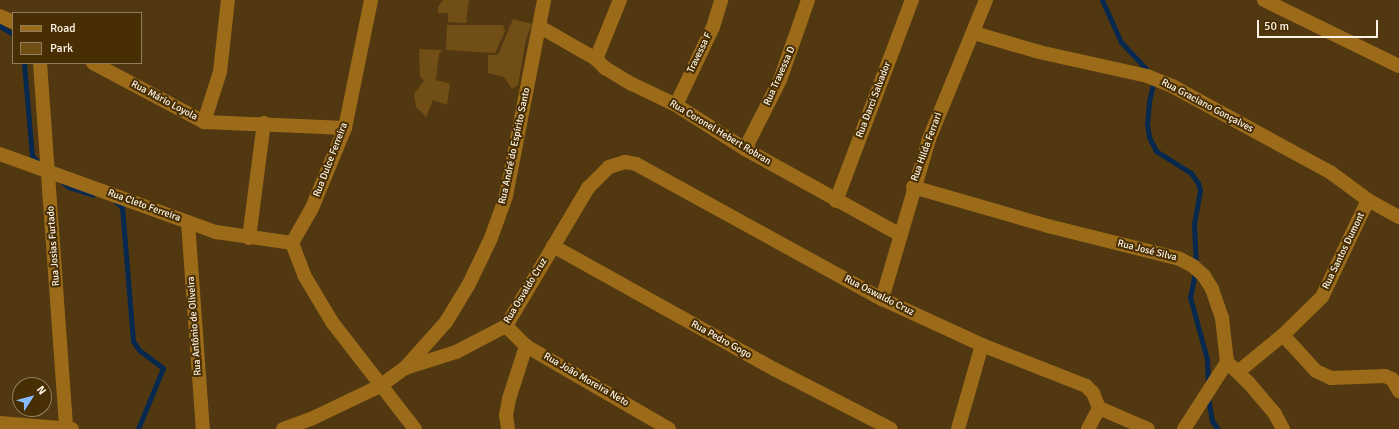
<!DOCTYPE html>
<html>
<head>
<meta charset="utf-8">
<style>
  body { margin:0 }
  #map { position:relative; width:1399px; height:429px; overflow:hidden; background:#523810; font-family:Signika,sans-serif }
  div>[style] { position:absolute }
  .green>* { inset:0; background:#714e16 }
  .stream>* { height:5px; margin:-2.5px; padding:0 2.5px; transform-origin:2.5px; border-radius:2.5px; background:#07294f }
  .street>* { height:14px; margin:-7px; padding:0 7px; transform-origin:7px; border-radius:7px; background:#9b6b1a }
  span { translate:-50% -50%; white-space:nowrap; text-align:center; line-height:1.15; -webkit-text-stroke:4px #472e03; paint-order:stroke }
  .street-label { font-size:10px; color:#fef3e5 }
  .legend { position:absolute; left:12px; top:12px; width:130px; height:52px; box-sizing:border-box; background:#472e03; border:1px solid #907d5d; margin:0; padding:5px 7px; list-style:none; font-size:12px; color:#fef3e5 }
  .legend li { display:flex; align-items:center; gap:8px; height:20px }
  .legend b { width:20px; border:1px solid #907d5d }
  .north { position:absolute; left:12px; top:377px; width:40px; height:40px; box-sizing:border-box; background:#472e03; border:1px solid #907d5d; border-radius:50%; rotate:54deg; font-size:11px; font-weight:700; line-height:16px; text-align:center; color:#fef3e5 }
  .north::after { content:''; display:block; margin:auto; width:14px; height:18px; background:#88bbfc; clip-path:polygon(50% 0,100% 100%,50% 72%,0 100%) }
  .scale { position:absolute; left:1257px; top:20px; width:121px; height:18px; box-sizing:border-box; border:2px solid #fef3e5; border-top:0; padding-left:5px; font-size:12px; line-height:14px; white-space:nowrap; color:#fef3e5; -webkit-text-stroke:3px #472e03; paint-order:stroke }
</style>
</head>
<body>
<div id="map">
  <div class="green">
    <div style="clip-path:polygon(443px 0,469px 0,466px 23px,448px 22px,448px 13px,438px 13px,438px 7px)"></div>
    <div style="clip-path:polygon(513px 19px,532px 24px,526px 39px,518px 85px,512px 89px,504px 77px,488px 73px,488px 55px,498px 55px)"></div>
    <div style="clip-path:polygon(447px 25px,503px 25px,505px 31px,495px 53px,446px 50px)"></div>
    <div style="clip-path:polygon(419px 49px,442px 50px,439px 54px,436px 80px,450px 84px,447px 105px,433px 100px,426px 117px,416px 107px,414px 94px,424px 81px,420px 76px)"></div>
  </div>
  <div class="stream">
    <div style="left:1102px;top:0;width:46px;rotate:65.7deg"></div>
    <div style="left:1121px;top:42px;width:42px;rotate:46.9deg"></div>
    <div style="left:0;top:26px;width:15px;rotate:32deg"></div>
    <div style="left:24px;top:63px;width:93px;rotate:85.1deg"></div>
    <div style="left:32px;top:156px;width:10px;rotate:45deg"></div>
    <div style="left:1154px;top:80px;width:23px;rotate:103deg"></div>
    <div style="left:1149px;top:102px;width:22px;rotate:95deg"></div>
    <div style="left:1147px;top:124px;width:13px;rotate:81deg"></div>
    <div style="left:1149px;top:137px;width:16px;rotate:63deg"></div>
    <div style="left:1156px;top:151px;width:41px;rotate:32.2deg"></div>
    <div style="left:1191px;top:173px;width:12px;rotate:55deg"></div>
    <div style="left:1198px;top:183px;width:7px;rotate:74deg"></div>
    <div style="left:1200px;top:190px;width:35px;rotate:100deg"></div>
    <div style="left:1194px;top:224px;width:43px;rotate:87.3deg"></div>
    <div style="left:1196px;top:267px;width:31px;rotate:101deg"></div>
    <div style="left:1190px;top:297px;width:64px;rotate:74.7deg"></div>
    <div style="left:1207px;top:359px;width:27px;rotate:88deg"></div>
    <div style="left:62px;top:182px;width:9px;rotate:36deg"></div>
    <div style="left:69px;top:187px;width:25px;rotate:18deg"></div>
    <div style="left:116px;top:202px;width:8px;rotate:40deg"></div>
    <div style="left:122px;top:207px;width:134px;rotate:85.3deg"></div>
    <div style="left:133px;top:341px;width:11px;rotate:56deg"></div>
    <div style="left:139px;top:350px;width:30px;rotate:37deg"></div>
    <div style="left:163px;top:368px;width:66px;rotate:112.3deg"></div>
    <div style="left:1208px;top:398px;width:23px;rotate:80deg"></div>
    <div style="left:1212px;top:421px;width:10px;rotate:53deg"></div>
  </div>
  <div class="street">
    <div style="left:1264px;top:0;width:150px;rotate:26.1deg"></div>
    <div style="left:0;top:16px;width:14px;rotate:25deg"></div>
    <div style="left:540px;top:27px;width:64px;rotate:29.7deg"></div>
    <div style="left:596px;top:59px;width:13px;rotate:45deg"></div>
    <div style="left:605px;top:68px;width:31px;rotate:31deg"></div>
    <div style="left:632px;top:84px;width:49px;rotate:25.5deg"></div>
    <div style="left:676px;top:105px;width:82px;rotate:32.5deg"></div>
    <div style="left:745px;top:149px;width:178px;rotate:28.9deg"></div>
    <div style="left:974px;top:33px;width:68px;rotate:16.3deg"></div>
    <div style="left:1039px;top:52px;width:111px;rotate:12.5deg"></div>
    <div style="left:1147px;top:76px;width:27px;rotate:22deg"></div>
    <div style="left:1172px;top:86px;width:180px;rotate:28.6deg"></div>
    <div style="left:1330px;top:172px;width:47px;rotate:36.4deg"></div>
    <div style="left:1368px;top:200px;width:35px;rotate:29deg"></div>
    <div style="left:596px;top:59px;width:64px;rotate:-67.9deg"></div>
    <div style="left:40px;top:63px;width:366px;rotate:85.9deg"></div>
    <div style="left:93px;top:63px;width:126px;rotate:28deg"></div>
    <div style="left:204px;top:122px;width:141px;rotate:2.4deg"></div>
    <div style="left:676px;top:105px;width:86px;rotate:-64.6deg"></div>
    <div style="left:713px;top:27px;width:28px;rotate:-73deg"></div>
    <div style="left:204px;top:122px;width:52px;rotate:-72.3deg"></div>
    <div style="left:220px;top:72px;width:72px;rotate:-83.7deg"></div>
    <div style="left:745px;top:149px;width:77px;rotate:-63.1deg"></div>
    <div style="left:780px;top:80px;width:85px;rotate:-70.7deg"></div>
    <div style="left:0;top:154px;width:230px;rotate:19.9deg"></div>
    <div style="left:216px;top:232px;width:77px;rotate:8.2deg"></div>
    <div style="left:913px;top:187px;width:141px;rotate:16.1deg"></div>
    <div style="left:1048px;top:226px;width:136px;rotate:14deg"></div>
    <div style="left:1180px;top:259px;width:15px;rotate:28deg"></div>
    <div style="left:1193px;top:266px;width:15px;rotate:42deg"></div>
    <div style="left:1204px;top:276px;width:15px;rotate:58deg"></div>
    <div style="left:1212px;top:289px;width:31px;rotate:71deg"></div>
    <div style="left:1222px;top:318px;width:44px;rotate:83.5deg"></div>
    <div style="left:1227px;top:362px;width:29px;rotate:44deg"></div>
    <div style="left:1248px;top:382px;width:42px;rotate:49.8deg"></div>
    <div style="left:1275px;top:414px;width:17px;rotate:62deg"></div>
    <div style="left:836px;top:201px;width:215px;rotate:-69.3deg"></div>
    <div style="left:188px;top:222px;width:208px;rotate:85.9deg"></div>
    <div style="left:249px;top:238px;width:116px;rotate:-82.6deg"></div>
    <div style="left:292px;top:243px;width:40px;rotate:-60.3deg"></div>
    <div style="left:312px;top:208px;width:87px;rotate:-67.6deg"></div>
    <div style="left:345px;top:128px;width:131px;rotate:-78.5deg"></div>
    <div style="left:292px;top:243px;width:34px;rotate:69deg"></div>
    <div style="left:304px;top:275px;width:55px;rotate:59.2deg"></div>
    <div style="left:332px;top:322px;width:135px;rotate:52.2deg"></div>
    <div style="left:553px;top:246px;width:253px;rotate:29.1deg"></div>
    <div style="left:774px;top:369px;width:131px;rotate:27.1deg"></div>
    <div style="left:882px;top:299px;width:167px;rotate:-73.6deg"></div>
    <div style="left:929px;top:139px;width:150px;rotate:-67.7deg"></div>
    <div style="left:506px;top:326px;width:28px;rotate:45deg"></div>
    <div style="left:526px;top:346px;width:165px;rotate:30.1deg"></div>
    <div style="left:1283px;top:335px;width:49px;rotate:47.5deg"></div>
    <div style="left:1316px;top:371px;width:17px;rotate:25deg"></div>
    <div style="left:1331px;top:378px;width:54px;rotate:-2.1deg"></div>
    <div style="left:1385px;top:376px;width:8px;rotate:23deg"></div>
    <div style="left:1392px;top:379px;width:14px;rotate:60deg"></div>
    <div style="left:405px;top:368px;width:53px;rotate:-17.4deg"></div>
    <div style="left:456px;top:352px;width:56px;rotate:-27.5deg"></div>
    <div style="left:506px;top:326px;width:161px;rotate:-59.3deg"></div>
    <div style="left:588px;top:188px;width:30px;rotate:-45deg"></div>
    <div style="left:609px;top:167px;width:17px;rotate:-17deg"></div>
    <div style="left:625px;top:162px;width:11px;rotate:10deg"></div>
    <div style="left:636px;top:164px;width:281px;rotate:28.8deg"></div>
    <div style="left:882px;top:299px;width:110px;rotate:24.7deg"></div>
    <div style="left:982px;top:345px;width:112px;rotate:21.5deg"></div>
    <div style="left:1086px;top:386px;width:10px;rotate:45deg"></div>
    <div style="left:1093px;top:393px;width:16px;rotate:68deg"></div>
    <div style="left:1099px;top:408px;width:53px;rotate:23.2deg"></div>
    <div style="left:1239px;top:371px;width:57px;rotate:-39.3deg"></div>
    <div style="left:1283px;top:335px;width:54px;rotate:-44.3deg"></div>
    <div style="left:1322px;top:297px;width:107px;rotate:-64.6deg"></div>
    <div style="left:0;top:423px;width:72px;rotate:4.8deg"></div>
    <div style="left:283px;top:429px;width:32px;rotate:-20deg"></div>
    <div style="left:313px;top:418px;width:74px;rotate:-25.5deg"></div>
    <div style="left:380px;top:386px;width:31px;rotate:-36deg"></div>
    <div style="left:405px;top:368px;width:62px;rotate:-48.3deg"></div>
    <div style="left:446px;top:322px;width:44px;rotate:-58.8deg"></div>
    <div style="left:469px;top:284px;width:51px;rotate:-64.4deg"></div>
    <div style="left:491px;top:238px;width:45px;rotate:-70.3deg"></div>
    <div style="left:506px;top:196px;width:200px;rotate:-79deg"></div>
    <div style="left:508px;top:429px;width:14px;rotate:-98deg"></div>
    <div style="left:506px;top:415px;width:16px;rotate:-79deg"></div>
    <div style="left:509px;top:399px;width:56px;rotate:-72.2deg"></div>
    <div style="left:958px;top:429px;width:87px;rotate:-74.1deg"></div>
    <div style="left:1088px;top:429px;width:24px;rotate:-62deg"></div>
    <div style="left:1184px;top:429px;width:80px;rotate:-57.3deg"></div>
  </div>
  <div class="street-label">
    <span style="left:700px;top:53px;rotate:-64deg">Travessa F</span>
    <span style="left:780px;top:76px;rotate:-66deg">Rua Travessa D</span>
    <span style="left:874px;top:100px;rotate:-69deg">Rua Darci Salvador</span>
    <span style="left:164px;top:101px;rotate:28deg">Rua Mário Loyola</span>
    <span style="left:1207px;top:106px;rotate:28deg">Rua Graciano Gonçalves</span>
    <span style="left:720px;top:133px;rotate:31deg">Rua Coronel Hebert Robran</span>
    <span style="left:515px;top:146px;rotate:-78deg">Rua André do Espírito Santo</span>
    <span style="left:927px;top:147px;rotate:-70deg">Rua Hilda Ferrari</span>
    <span style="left:331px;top:160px;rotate:-69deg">Rua Dulce Ferreira</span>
    <span style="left:144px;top:206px;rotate:20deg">Rua Cleto Ferreira</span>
    <span style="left:54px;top:246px;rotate:-94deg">Rua Josias Furtado</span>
    <span style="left:1147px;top:251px;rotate:14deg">Rua José Silva</span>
    <span style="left:1344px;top:251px;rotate:-64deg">Rua Santos Dumont</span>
    <span style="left:526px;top:291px;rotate:-59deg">Rua Osvaldo Cruz</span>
    <span style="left:879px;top:296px;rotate:27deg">Rua Oswaldo Cruz</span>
    <span style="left:195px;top:326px;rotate:-94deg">Rua Antônio de Oliveira</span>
    <span style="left:721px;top:340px;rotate:29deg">Rua Pedro Gogo</span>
    <span style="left:586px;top:380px;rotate:30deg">Rua João Moreira Neto</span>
  </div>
  <ul class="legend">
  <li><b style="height:5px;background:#9b6b1a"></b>Road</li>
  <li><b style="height:11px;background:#714e16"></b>Park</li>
  </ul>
  <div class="north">N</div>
  <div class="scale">50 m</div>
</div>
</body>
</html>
